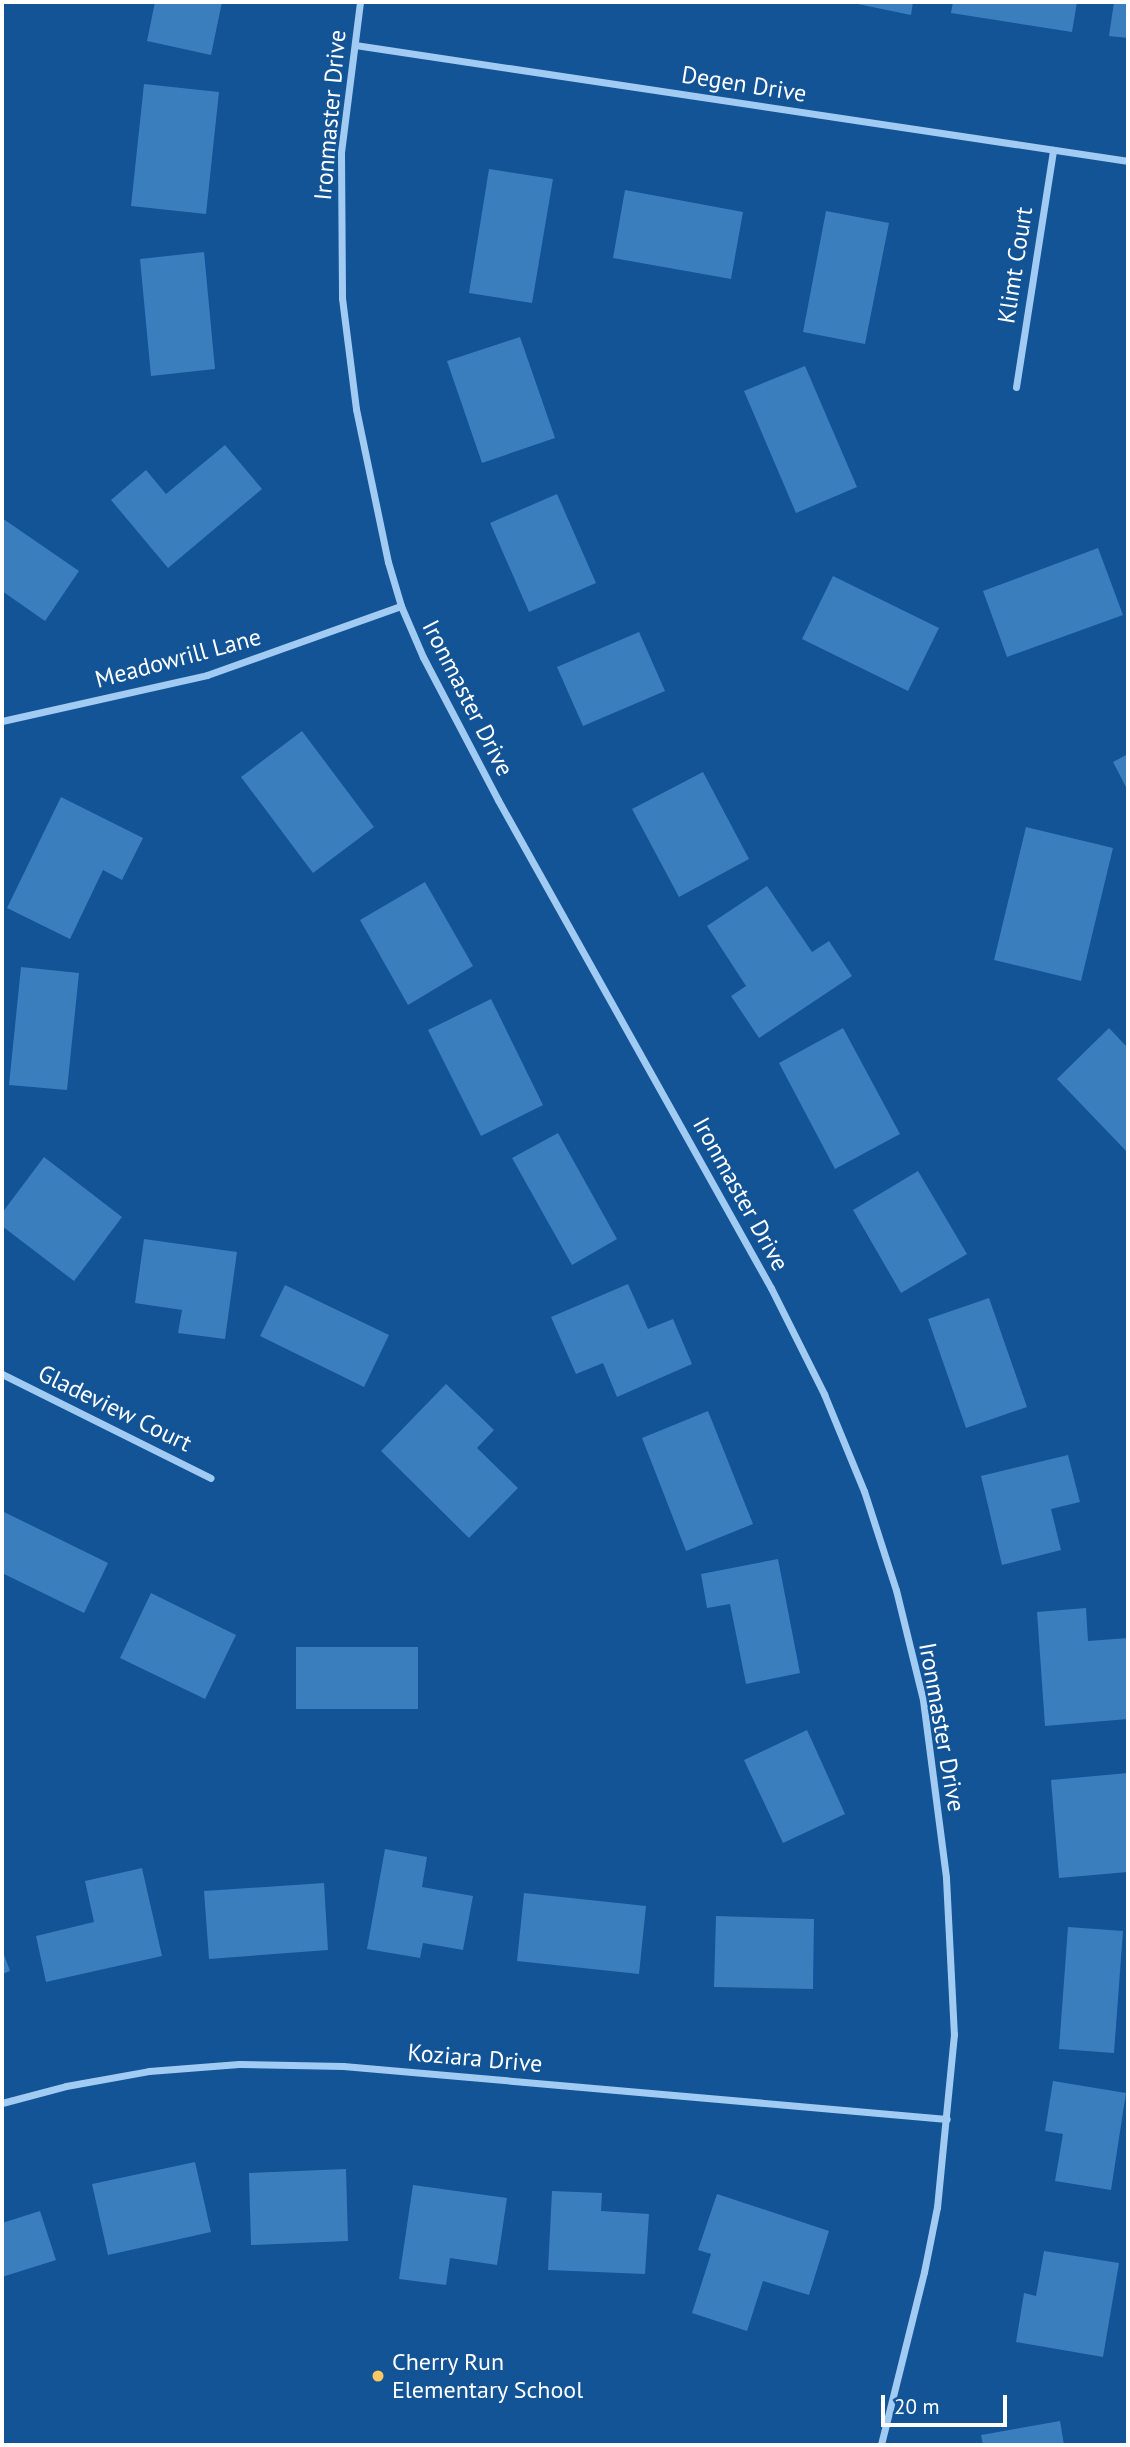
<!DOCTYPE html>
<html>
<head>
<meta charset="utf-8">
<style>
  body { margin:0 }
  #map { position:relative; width:1130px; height:2447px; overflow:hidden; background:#125496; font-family:"PT Sans",sans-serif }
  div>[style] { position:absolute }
  .building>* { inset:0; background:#3a7ebe }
  .street>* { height:7px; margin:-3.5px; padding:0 3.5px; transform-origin:3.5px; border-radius:3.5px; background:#a1cbf3 }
  .dots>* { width:19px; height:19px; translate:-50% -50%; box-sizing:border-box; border:4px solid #125496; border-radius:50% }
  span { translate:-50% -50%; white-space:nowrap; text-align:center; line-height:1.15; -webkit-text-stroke:5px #125496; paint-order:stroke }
  .street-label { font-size:24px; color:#fff }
  .poi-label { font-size:24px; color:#fff }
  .left { translate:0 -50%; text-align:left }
  .frame { position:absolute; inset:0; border:4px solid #fff; pointer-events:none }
  .scale { position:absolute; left:881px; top:2395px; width:126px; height:32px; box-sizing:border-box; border:4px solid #fff; border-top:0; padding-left:9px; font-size:21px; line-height:24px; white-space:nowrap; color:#fff; -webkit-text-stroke:5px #125496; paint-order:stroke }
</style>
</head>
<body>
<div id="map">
  <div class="building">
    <div style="clip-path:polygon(155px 2px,222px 2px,211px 55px,147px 41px)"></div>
    <div style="clip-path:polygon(848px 2px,913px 2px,911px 15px)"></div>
    <div style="clip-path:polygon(953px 2px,1077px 2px,1072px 32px,951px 13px)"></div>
    <div style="clip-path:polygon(1114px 2px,1128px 2px,1128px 38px,1109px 36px)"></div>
    <div style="clip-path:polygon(144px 84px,219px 92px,206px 214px,131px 206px)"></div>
    <div style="clip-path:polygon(489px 169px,553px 179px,532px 303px,469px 293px)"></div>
    <div style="clip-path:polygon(625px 190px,743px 212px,731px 279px,613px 258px)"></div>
    <div style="clip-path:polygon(826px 211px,889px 223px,865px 344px,803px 332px)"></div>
    <div style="clip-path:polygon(204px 252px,215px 369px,151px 376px,140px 259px)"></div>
    <div style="clip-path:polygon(520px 337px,555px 438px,482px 463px,447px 361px)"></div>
    <div style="clip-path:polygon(805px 366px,857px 487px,796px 513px,744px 391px)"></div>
    <div style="clip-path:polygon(225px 445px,262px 489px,168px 568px,111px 500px,146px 470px,166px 494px)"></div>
    <div style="clip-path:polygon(557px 494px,596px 583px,529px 612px,490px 523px)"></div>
    <div style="clip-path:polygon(2px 518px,79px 571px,45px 621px,2px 591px)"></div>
    <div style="clip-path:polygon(1098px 548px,1123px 615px,1007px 657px,983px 591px)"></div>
    <div style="clip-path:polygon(833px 576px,939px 628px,908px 691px,802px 639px)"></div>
    <div style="clip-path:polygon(639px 632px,665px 691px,583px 726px,557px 667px)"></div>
    <div style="clip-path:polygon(302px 731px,374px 827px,313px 873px,241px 777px)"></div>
    <div style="clip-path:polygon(1128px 754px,1128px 791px,1113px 762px)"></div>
    <div style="clip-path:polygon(703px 772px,749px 859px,679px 897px,632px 809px)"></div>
    <div style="clip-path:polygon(61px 797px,143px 838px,122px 880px,103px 870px,70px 939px,7px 908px)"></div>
    <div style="clip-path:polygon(1026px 827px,1113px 848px,1081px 981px,994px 960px)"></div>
    <div style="clip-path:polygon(425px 882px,473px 966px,408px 1005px,360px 920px)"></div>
    <div style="clip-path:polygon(767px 886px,812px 952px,829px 941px,852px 976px,759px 1038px,731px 996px,746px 986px,707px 926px)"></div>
    <div style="clip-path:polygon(21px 967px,79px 973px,67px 1090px,9px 1085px)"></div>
    <div style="clip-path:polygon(491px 999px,543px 1105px,481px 1136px,428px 1030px)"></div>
    <div style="clip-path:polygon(843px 1028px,900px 1134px,835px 1169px,779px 1063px)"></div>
    <div style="clip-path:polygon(1109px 1028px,1128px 1048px,1128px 1153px,1057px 1079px)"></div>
    <div style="clip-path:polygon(558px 1133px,617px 1239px,572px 1265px,512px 1158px)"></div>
    <div style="clip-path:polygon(44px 1157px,122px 1217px,74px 1281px,2px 1226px,2px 1213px)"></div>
    <div style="clip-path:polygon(918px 1171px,967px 1254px,901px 1293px,853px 1210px)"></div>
    <div style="clip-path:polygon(144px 1239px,237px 1252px,225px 1339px,178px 1333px,182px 1310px,135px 1303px)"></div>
    <div style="clip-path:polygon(628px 1284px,648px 1329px,673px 1319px,692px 1364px,617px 1397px,603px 1363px,576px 1374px,551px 1317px)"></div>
    <div style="clip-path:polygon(285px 1285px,389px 1335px,364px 1387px,260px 1336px)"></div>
    <div style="clip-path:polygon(989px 1298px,1027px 1407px,966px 1428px,928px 1319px)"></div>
    <div style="clip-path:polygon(446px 1384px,494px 1430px,477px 1448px,518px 1488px,469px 1538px,381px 1451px)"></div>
    <div style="clip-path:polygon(708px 1411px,753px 1524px,686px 1551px,642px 1438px)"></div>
    <div style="clip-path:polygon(1068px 1455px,1080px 1502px,1051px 1509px,1061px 1550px,1002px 1565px,981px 1476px)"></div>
    <div style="clip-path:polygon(2px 1511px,108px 1563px,84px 1613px,2px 1573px)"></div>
    <div style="clip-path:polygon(778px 1559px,800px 1673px,746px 1684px,730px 1604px,707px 1608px,701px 1574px)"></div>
    <div style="clip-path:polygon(151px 1593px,236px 1635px,205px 1699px,120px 1658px)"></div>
    <div style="clip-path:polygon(1086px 1608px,1088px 1641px,1128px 1638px,1128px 1719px,1045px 1726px,1037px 1612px)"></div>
    <div style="clip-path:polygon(296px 1647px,418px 1647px,418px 1709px,296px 1709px)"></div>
    <div style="clip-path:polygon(807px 1730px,845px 1814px,783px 1843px,744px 1760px)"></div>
    <div style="clip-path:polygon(1128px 1773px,1128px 1872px,1059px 1878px,1051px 1780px)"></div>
    <div style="clip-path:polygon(385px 1849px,427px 1857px,422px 1887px,473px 1896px,463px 1950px,423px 1943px,420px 1958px,367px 1949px)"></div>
    <div style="clip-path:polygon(142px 1868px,162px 1956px,46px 1982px,36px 1936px,94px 1922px,85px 1881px)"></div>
    <div style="clip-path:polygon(324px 1883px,328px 1950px,209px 1959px,204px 1891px)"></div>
    <div style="clip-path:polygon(524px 1893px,646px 1906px,639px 1974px,517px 1961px)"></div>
    <div style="clip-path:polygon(716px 1916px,814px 1919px,813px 1989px,714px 1987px)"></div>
    <div style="clip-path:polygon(1068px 1927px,1123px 1931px,1114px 2053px,1059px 2049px)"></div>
    <div style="clip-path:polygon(2px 1949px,10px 1971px,2px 1974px)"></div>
    <div style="clip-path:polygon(1053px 2081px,1126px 2093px,1111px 2190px,1055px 2181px,1063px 2134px,1045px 2131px)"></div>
    <div style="clip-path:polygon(195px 2162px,211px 2232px,108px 2255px,92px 2184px)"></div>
    <div style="clip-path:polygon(346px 2169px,348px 2241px,251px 2245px,249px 2173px)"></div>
    <div style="clip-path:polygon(413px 2185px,507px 2198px,497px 2265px,450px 2258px,446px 2285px,399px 2279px)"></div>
    <div style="clip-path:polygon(552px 2191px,602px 2193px,601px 2211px,649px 2214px,645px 2274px,548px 2270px)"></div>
    <div style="clip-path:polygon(717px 2194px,829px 2231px,809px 2295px,763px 2281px,747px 2331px,692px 2313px,711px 2254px,698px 2250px)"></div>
    <div style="clip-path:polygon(40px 2211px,56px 2260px,2px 2277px,2px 2223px)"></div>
    <div style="clip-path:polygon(1044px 2251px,1119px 2263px,1103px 2357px,1016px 2342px,1024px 2293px,1036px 2296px)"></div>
    <div style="clip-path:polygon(1060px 2421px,1064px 2445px,983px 2445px,981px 2435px)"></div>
  </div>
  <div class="street">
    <div style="left:360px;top:2px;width:152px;rotate:97.2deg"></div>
    <div style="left:341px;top:153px;width:145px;rotate:89.6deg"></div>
    <div style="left:342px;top:298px;width:112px;rotate:82.8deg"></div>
    <div style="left:356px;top:409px;width:156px;rotate:78.2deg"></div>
    <div style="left:388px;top:562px;width:46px;rotate:73.5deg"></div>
    <div style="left:401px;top:606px;width:56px;rotate:66.7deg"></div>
    <div style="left:423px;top:657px;width:161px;rotate:62.3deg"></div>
    <div style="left:498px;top:800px;width:559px;rotate:60.78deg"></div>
    <div style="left:771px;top:1288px;width:119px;rotate:63.4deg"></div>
    <div style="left:824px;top:1394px;width:105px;rotate:67.6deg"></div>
    <div style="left:864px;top:1491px;width:104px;rotate:72.1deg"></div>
    <div style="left:896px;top:1590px;width:113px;rotate:76.2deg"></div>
    <div style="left:923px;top:1700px;width:179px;rotate:82.6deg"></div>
    <div style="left:946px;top:1878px;width:156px;rotate:87.1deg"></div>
    <div style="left:954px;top:2034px;width:174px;rotate:95.6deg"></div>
    <div style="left:937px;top:2207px;width:66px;rotate:101.3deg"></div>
    <div style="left:924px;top:2272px;width:178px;rotate:104deg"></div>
    <div style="left:355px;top:45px;width:782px;rotate:8.53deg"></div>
    <div style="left:1016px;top:387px;width:240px;rotate:-81.1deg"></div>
    <div style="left:2px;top:721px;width:210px;rotate:-12.6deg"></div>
    <div style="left:207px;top:675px;width:206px;rotate:-19.6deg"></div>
    <div style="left:2px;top:1374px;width:233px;rotate:26.5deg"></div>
    <div style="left:2px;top:2103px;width:66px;rotate:-14.9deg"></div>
    <div style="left:66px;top:2086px;width:84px;rotate:-10.2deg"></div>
    <div style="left:149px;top:2071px;width:90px;rotate:-4.4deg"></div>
    <div style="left:239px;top:2064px;width:104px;rotate:1.1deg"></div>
    <div style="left:343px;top:2066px;width:606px;rotate:5.01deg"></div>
  </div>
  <div class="dots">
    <div style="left:378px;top:2376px;background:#ffc863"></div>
  </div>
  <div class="street-label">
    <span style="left:744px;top:84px;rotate:9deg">Degen Drive</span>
    <span style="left:330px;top:115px;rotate:-85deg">Ironmaster Drive</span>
    <span style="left:1015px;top:265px;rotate:-81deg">Klimt Court</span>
    <span style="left:178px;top:658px;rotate:-15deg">Meadowrill Lane</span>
    <span style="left:468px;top:698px;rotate:63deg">Ironmaster Drive</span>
    <span style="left:741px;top:1194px;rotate:61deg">Ironmaster Drive</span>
    <span style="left:115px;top:1408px;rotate:26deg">Gladeview Court</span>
    <span style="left:942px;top:1727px;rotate:80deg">Ironmaster Drive</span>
    <span style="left:475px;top:2058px;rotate:5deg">Koziara Drive</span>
  </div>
  <div class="poi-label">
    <span class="left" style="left:392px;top:2376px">Cherry Run<br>Elementary School</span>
  </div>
  <div class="frame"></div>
  <div class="scale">20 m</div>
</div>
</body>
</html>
